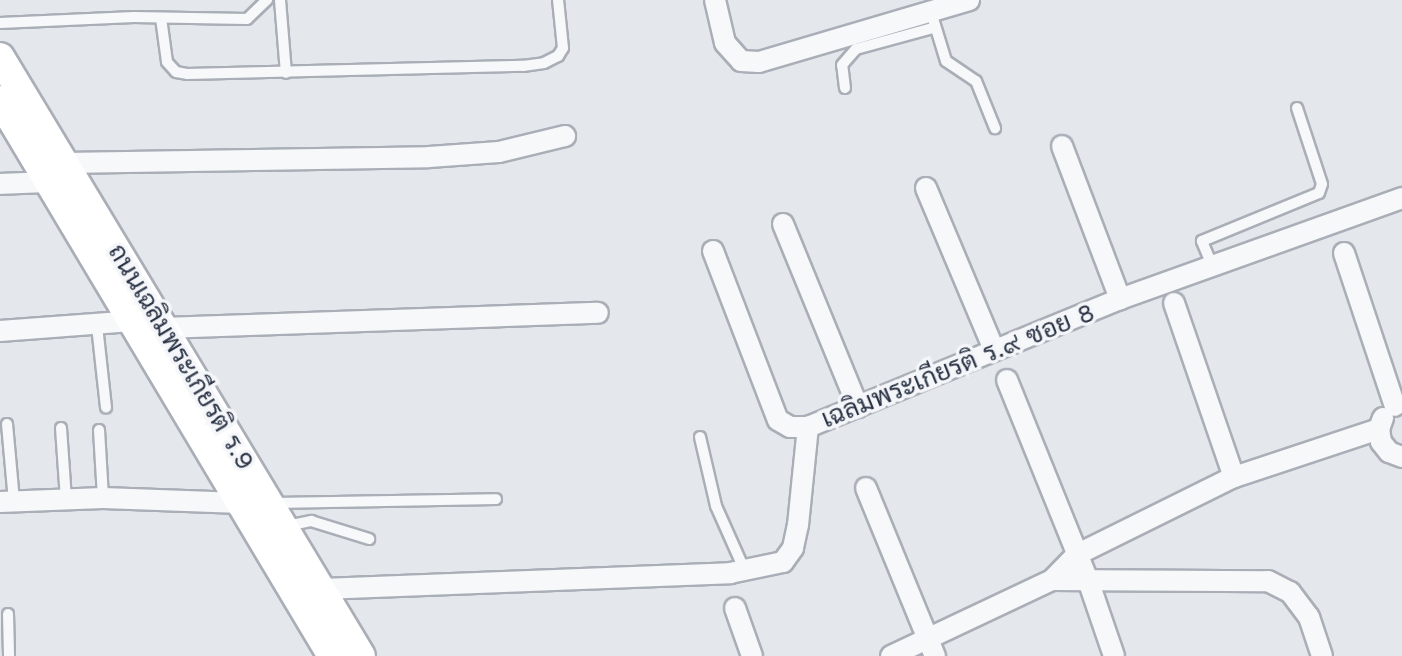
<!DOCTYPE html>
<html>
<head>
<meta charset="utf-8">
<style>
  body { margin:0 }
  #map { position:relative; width:1402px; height:656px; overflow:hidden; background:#e4e7ec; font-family:"Work Sans",Sarabun,sans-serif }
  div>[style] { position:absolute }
  .roads { filter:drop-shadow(2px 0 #a9aeb7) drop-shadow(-2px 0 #a9aeb7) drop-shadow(0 2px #a9aeb7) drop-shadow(0 -2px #a9aeb7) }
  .lane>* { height:10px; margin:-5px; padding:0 5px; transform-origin:5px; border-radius:5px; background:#f7f8fa }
  .street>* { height:20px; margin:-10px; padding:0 10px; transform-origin:10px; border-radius:10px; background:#f7f8fa }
  .secondary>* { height:28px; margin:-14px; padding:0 14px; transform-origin:14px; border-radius:14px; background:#fff }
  span { translate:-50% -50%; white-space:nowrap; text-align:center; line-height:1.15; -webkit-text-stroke:7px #f4f6f9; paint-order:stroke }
  .street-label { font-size:26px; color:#2b3445 }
</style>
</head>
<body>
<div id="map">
  <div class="roads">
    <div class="lane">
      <div style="left:280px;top:0;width:73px;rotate:85.3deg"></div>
      <div style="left:931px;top:12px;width:51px;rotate:73deg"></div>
      <div style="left:946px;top:61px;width:36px;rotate:34deg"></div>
      <div style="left:976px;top:81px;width:51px;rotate:68deg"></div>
      <div style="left:161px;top:18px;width:44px;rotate:82.2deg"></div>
      <div style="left:167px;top:62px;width:13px;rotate:48deg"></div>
      <div style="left:176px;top:72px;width:11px;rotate:10deg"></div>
      <div style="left:187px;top:74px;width:336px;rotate:-1.4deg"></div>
      <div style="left:523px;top:66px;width:21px;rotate:-8deg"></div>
      <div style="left:544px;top:63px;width:16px;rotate:-27deg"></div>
      <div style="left:558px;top:56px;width:9px;rotate:-58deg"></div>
      <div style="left:563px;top:48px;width:48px;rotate:-95.9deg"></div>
      <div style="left:0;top:23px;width:134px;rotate:-2.6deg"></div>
      <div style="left:134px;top:17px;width:113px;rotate:1deg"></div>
      <div style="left:247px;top:19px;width:28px;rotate:-44deg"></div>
      <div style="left:845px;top:88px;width:23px;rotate:-97deg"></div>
      <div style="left:842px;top:65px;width:21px;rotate:-49deg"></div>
      <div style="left:856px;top:49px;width:80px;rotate:-15.3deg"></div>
      <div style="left:1212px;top:265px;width:26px;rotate:-113deg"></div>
      <div style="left:1202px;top:241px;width:126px;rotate:-22.3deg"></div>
      <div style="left:1319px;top:193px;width:9px;rotate:-72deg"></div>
      <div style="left:1322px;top:184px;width:80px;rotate:-108.2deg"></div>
      <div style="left:97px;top:326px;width:82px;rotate:83.7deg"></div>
      <div style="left:7px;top:424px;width:77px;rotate:84.8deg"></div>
      <div style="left:61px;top:428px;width:71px;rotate:86deg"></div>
      <div style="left:99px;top:430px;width:68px;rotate:86.6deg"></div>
      <div style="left:700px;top:437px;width:71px;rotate:76.9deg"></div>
      <div style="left:716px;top:506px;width:71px;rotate:66deg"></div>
      <div style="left:274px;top:503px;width:222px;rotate:-1deg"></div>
      <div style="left:287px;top:526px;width:25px;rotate:-12deg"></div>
      <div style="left:311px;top:521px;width:61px;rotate:17.2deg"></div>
      <div style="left:8px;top:614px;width:42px;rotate:88.6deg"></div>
    </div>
    <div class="street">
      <div style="left:715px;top:0;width:44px;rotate:76.9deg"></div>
      <div style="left:725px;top:43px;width:24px;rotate:48deg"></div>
      <div style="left:741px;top:61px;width:18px;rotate:3deg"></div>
      <div style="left:759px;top:62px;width:219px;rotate:-16.4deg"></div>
      <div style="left:1062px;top:146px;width:164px;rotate:69.2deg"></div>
      <div style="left:63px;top:163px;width:366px;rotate:-0.9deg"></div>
      <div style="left:429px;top:157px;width:70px;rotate:-4.1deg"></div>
      <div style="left:499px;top:152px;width:68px;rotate:-13.6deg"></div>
      <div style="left:0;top:184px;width:49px;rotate:-2.3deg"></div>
      <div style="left:926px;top:188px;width:176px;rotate:67.2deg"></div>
      <div style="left:783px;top:224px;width:198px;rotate:67.7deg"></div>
      <div style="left:713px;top:251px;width:181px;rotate:69deg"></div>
      <div style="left:778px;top:420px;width:14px;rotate:30deg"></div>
      <div style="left:790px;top:427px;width:18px"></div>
      <div style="left:1344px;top:253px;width:161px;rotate:71.6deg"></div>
      <div style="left:1174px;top:303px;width:184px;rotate:71deg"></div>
      <div style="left:163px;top:328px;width:435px;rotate:-2deg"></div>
      <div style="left:0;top:331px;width:132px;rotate:-4.3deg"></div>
      <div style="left:1007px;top:380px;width:219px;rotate:68deg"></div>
      <div style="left:1089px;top:583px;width:77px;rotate:71.1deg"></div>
      <div style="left:1383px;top:418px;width:12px;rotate:110deg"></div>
      <div style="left:1379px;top:429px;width:13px;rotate:81deg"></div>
      <div style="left:1381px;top:442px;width:13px;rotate:51deg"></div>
      <div style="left:1389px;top:452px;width:14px;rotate:21deg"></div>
      <div style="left:866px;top:488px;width:182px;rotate:67.7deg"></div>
      <div style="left:0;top:502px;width:103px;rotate:-2.2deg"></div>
      <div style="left:103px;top:498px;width:138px;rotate:2.1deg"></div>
      <div style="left:1052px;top:580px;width:216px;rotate:0.3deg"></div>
      <div style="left:1268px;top:581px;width:25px;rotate:27deg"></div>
      <div style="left:1290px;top:592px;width:31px;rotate:53deg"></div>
      <div style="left:1309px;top:617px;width:41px;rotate:71.6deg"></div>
      <div style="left:322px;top:589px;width:408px;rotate:-2.2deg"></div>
      <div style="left:730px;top:573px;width:54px;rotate:-11.7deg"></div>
      <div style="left:783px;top:562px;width:17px;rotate:-54deg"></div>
      <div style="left:793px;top:548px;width:24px;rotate:-78deg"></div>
      <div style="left:798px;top:525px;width:99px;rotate:-84.2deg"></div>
      <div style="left:808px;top:427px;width:337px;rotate:-22.3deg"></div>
      <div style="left:1120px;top:299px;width:300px;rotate:-19.7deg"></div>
      <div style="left:735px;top:608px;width:51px;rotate:70.5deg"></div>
      <div style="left:891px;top:656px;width:178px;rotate:-25.3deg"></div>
      <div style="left:1052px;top:580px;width:35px;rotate:-46deg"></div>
      <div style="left:1076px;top:555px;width:176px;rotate:-26.3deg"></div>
      <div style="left:1234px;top:477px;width:153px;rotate:-18.3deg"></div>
    </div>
    <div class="secondary">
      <div style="left:0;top:57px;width:699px;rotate:58.92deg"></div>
      <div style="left:0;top:100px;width:648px;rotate:59.16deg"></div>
    </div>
  </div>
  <div class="street-label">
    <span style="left:181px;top:357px;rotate:59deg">ถนนเฉลิมพระเกียรติ ร.9</span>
    <span style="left:958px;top:366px;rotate:-22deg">เฉลิมพระเกียรติ ร.๙ ซอย 8</span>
  </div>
</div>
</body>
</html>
